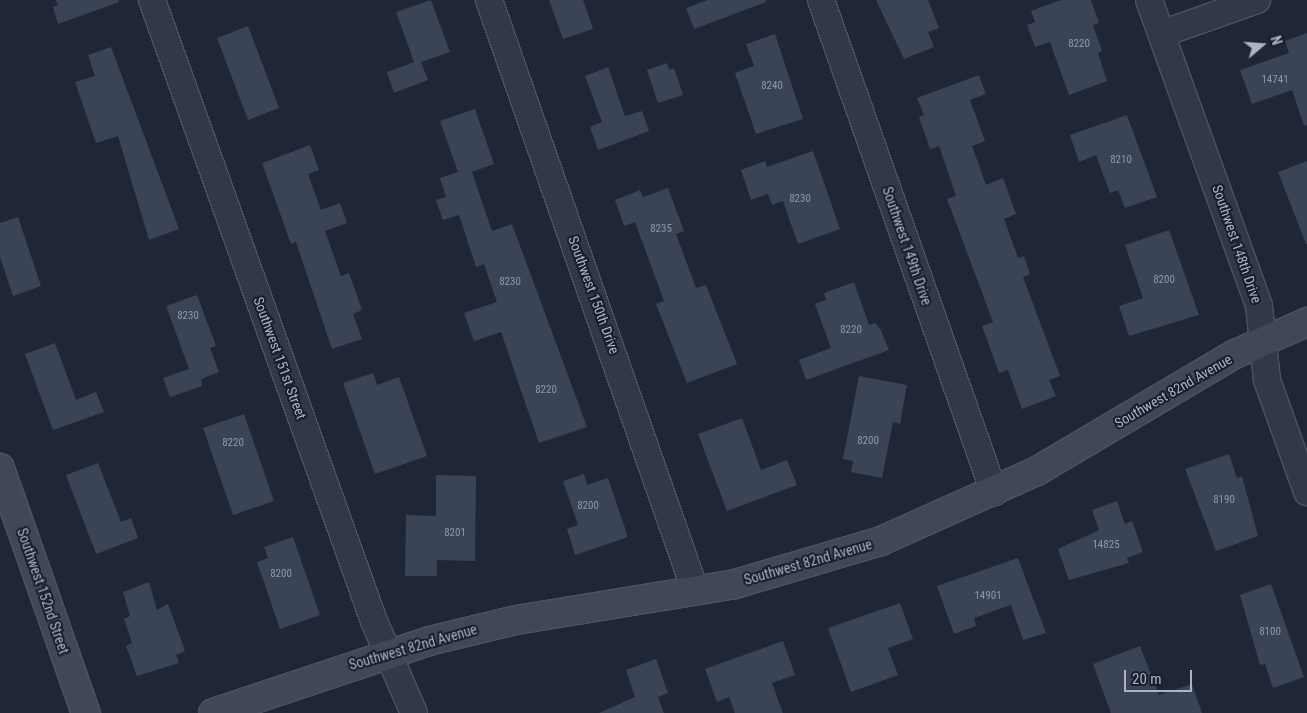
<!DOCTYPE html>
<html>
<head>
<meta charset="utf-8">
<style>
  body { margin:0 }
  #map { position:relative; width:1307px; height:713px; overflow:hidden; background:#1f2636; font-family:"Roboto Condensed",sans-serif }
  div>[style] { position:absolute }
  .building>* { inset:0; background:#3b4457 }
  .roads { filter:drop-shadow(1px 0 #4d5362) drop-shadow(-1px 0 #4d5362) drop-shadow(0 1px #4d5362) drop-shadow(0 -1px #4d5362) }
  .street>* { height:26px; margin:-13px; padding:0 13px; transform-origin:13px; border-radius:13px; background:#323946 }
  .secondary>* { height:28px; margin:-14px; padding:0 14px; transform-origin:14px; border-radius:14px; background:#404759 }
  span { translate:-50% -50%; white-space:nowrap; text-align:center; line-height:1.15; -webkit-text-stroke:4px #181e2b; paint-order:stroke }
  .number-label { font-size:11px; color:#9097a9 }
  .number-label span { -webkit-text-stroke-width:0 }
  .street-label { font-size:14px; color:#acb3c4 }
  .north { position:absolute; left:1237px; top:20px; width:50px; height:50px; -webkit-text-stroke:4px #181e2b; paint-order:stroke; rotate:72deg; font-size:14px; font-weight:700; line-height:20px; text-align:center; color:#acb3c4 }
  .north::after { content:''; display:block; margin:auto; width:18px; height:22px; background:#acb3c4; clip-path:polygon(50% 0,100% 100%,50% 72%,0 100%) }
  .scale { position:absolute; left:1124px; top:670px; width:68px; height:22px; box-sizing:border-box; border:2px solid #acb3c4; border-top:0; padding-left:6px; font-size:15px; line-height:18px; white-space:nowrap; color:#acb3c4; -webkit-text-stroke:4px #181e2b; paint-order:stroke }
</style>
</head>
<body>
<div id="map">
  <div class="building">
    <div style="clip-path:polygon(56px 0,118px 0,119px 2px,58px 24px,53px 7px,58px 5px)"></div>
    <div style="clip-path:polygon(431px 0,450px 52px,421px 62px,428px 80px,394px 93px,387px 72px,414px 62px,396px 12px)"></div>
    <div style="clip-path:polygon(549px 0,583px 0,593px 29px,563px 39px)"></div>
    <div style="clip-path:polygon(707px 0,766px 0,766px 2px,694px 29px,686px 8px)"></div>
    <div style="clip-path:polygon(876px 0,928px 0,939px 28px,928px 32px,934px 47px,904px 59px)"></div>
    <div style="clip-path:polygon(1061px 0,1091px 0,1099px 23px,1093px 25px,1102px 51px,1098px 53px,1107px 81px,1069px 95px,1050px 42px,1035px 47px,1027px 25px,1035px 22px,1031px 11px)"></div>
    <div style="clip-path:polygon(248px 26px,279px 108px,248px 120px,217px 38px)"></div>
    <div style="clip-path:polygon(1307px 33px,1307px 125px,1304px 126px,1292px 90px,1252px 104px,1240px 70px,1289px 53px,1285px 41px)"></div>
    <div style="clip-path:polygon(775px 34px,803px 119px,756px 134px,735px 73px,754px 66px,746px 44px)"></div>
    <div style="clip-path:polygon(111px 47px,179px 229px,149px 240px,118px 136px,96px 143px,75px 82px,95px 76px,88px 55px)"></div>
    <div style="clip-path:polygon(667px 63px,669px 70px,674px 68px,683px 95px,658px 103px,647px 70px)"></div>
    <div style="clip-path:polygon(608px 67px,625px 116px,642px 111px,649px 131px,598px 150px,590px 127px,602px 122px,585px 76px)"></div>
    <div style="clip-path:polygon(979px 75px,986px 94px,970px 100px,985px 141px,972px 146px,986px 185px,1003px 178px,1016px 214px,1004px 219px,1018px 258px,1024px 256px,1030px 274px,1023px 277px,1060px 376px,1049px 380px,1056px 396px,1022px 409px,1008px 370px,999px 373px,982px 326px,993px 322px,947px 199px,956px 196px,939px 146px,930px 149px,919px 117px,924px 115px,917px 98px)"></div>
    <div style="clip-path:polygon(475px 109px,494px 164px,472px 172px,492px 231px,512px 224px,587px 427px,539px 443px,501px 332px,474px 341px,464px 313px,497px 302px,484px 264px,476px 267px,459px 215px,443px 220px,436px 200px,446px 197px,440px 178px,458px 172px,440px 121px)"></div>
    <div style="clip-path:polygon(1127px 115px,1157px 197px,1125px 208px,1118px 190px,1110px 193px,1096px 155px,1079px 162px,1070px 135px)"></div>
    <div style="clip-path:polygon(310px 145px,319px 170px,308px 174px,321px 210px,340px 203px,347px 223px,325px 231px,341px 276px,349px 273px,362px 310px,353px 314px,362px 339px,332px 349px,296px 242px,291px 244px,262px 163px)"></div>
    <div style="clip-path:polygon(813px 151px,840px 229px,798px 244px,783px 201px,772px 205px,768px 194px,751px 200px,741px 170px,765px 161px,767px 167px)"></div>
    <div style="clip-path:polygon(1307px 161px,1307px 244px,1306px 244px,1278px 172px)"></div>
    <div style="clip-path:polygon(668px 188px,684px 231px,676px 234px,696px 288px,706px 285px,737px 364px,687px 383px,656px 304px,664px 301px,635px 222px,624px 226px,615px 200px,640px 190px,643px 197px)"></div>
    <div style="clip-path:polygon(18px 217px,41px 286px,13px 296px,0 257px,0 223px)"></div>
    <div style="clip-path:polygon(1169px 230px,1199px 315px,1129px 336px,1119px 306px,1143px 298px,1125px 245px)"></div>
    <div style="clip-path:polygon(854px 282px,869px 325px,875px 323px,881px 330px,889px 350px,806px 380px,799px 360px,831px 348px,815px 304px,826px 300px,824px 293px)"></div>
    <div style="clip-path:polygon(197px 295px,216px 346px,210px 348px,219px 372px,201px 379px,202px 386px,170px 397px,163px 378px,189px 369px,166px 306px)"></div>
    <div style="clip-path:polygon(55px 343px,76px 400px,96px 392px,104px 412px,53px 430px,25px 354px)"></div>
    <div style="clip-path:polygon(373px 373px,377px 385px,399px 377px,427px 456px,375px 474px,343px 383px)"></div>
    <div style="clip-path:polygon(859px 376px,907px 385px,900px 424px,893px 422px,882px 478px,851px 472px,853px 461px,843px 459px)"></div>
    <div style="clip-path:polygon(244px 414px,274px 501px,233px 515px,203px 428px)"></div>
    <div style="clip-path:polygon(742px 418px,761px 470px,787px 460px,797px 485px,727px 511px,698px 434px)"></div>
    <div style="clip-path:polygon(1229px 454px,1237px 478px,1242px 476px,1258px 536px,1216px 551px,1185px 469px)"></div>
    <div style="clip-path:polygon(98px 463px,121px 522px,131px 518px,138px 538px,96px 554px,66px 475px)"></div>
    <div style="clip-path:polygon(584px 474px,587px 485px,608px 478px,628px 537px,575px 555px,567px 529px,578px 525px,563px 481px)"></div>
    <div style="clip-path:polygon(436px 475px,476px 476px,475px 561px,437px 560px,437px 576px,405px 576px,406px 515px,436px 516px)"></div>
    <div style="clip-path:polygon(1117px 501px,1125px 524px,1132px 521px,1143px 552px,1127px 558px,1129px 563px,1069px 580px,1058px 549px,1099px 530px,1092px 510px)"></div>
    <div style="clip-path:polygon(293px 537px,320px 615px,280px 629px,257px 562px,268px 558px,264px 547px)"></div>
    <div style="clip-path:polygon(1018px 558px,1046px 633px,1023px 640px,1011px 605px,974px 618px,976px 626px,954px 634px,937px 586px)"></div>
    <div style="clip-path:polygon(149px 582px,157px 610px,168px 604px,185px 651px,176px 655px,179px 663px,137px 676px,126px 646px,132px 643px,124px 619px,130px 616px,123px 592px)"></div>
    <div style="clip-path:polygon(1271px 584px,1304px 677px,1273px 688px,1265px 664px,1260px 665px,1240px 595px)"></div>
    <div style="clip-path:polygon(900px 603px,913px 639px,888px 648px,898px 675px,851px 692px,828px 628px)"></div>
    <div style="clip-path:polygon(783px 641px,795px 675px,772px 683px,783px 713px,735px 713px,729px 697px,717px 702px,705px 669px)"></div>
    <div style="clip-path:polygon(1140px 646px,1159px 695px,1192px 684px,1202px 713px,1111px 713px,1093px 664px)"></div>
    <div style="clip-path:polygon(656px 659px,668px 693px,658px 697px,664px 713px,599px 713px,635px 697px,626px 670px)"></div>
  </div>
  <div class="roads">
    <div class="street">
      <div style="left:152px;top:0;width:659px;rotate:70.33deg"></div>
      <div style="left:374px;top:621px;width:100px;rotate:66.5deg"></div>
      <div style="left:489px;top:0;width:625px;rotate:70.75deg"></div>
      <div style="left:821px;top:0;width:522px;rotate:70.63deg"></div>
      <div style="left:1149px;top:0;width:325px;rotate:70.2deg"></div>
      <div style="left:1259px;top:306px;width:74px;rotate:83.8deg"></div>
      <div style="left:1267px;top:380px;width:119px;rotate:70.3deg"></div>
      <div style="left:1161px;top:34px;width:102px;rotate:-19.5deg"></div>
    </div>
    <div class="secondary">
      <div style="left:0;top:468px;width:260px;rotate:70.7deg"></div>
      <div style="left:213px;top:713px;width:228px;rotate:-18.4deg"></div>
      <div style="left:429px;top:641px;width:89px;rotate:-13.6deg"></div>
      <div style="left:516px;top:620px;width:222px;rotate:-9.3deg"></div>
      <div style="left:735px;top:584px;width:152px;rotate:-16.4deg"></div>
      <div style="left:881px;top:541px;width:171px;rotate:-24.2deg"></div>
      <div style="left:1037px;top:471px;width:230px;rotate:-30.6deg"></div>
      <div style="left:1235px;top:354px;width:79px;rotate:-24deg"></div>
    </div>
  </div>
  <div class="number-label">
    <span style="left:1079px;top:44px">8220</span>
    <span style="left:1275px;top:80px">14741</span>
    <span style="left:772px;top:86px">8240</span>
    <span style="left:1121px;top:160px">8210</span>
    <span style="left:800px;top:199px">8230</span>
    <span style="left:661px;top:229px">8235</span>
    <span style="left:1164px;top:280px">8200</span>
    <span style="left:510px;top:282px">8230</span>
    <span style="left:188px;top:316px">8230</span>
    <span style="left:851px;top:330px">8220</span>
    <span style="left:546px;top:390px">8220</span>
    <span style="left:868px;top:441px">8200</span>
    <span style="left:233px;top:443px">8220</span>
    <span style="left:1224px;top:500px">8190</span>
    <span style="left:588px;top:506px">8200</span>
    <span style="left:455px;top:533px">8201</span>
    <span style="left:1106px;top:545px">14825</span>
    <span style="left:281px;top:574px">8200</span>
    <span style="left:988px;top:596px">14901</span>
    <span style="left:1270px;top:632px">8100</span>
  </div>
  <div class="street-label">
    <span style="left:1237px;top:244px;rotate:71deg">Southwest 148th Drive</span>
    <span style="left:907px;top:246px;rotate:71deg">Southwest 149th Drive</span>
    <span style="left:594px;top:295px;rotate:70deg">Southwest 150th Drive</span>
    <span style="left:280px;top:358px;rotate:70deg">Southwest 151st Street</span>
    <span style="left:1173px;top:391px;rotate:-30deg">Southwest 82nd Avenue</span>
    <span style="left:808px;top:562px;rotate:-16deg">Southwest 82nd Avenue</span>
    <span style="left:43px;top:591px;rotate:71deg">Southwest 152nd Street</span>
    <span style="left:413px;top:647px;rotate:-16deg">Southwest 82nd Avenue</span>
  </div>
  <div class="north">N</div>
  <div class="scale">20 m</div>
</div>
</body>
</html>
